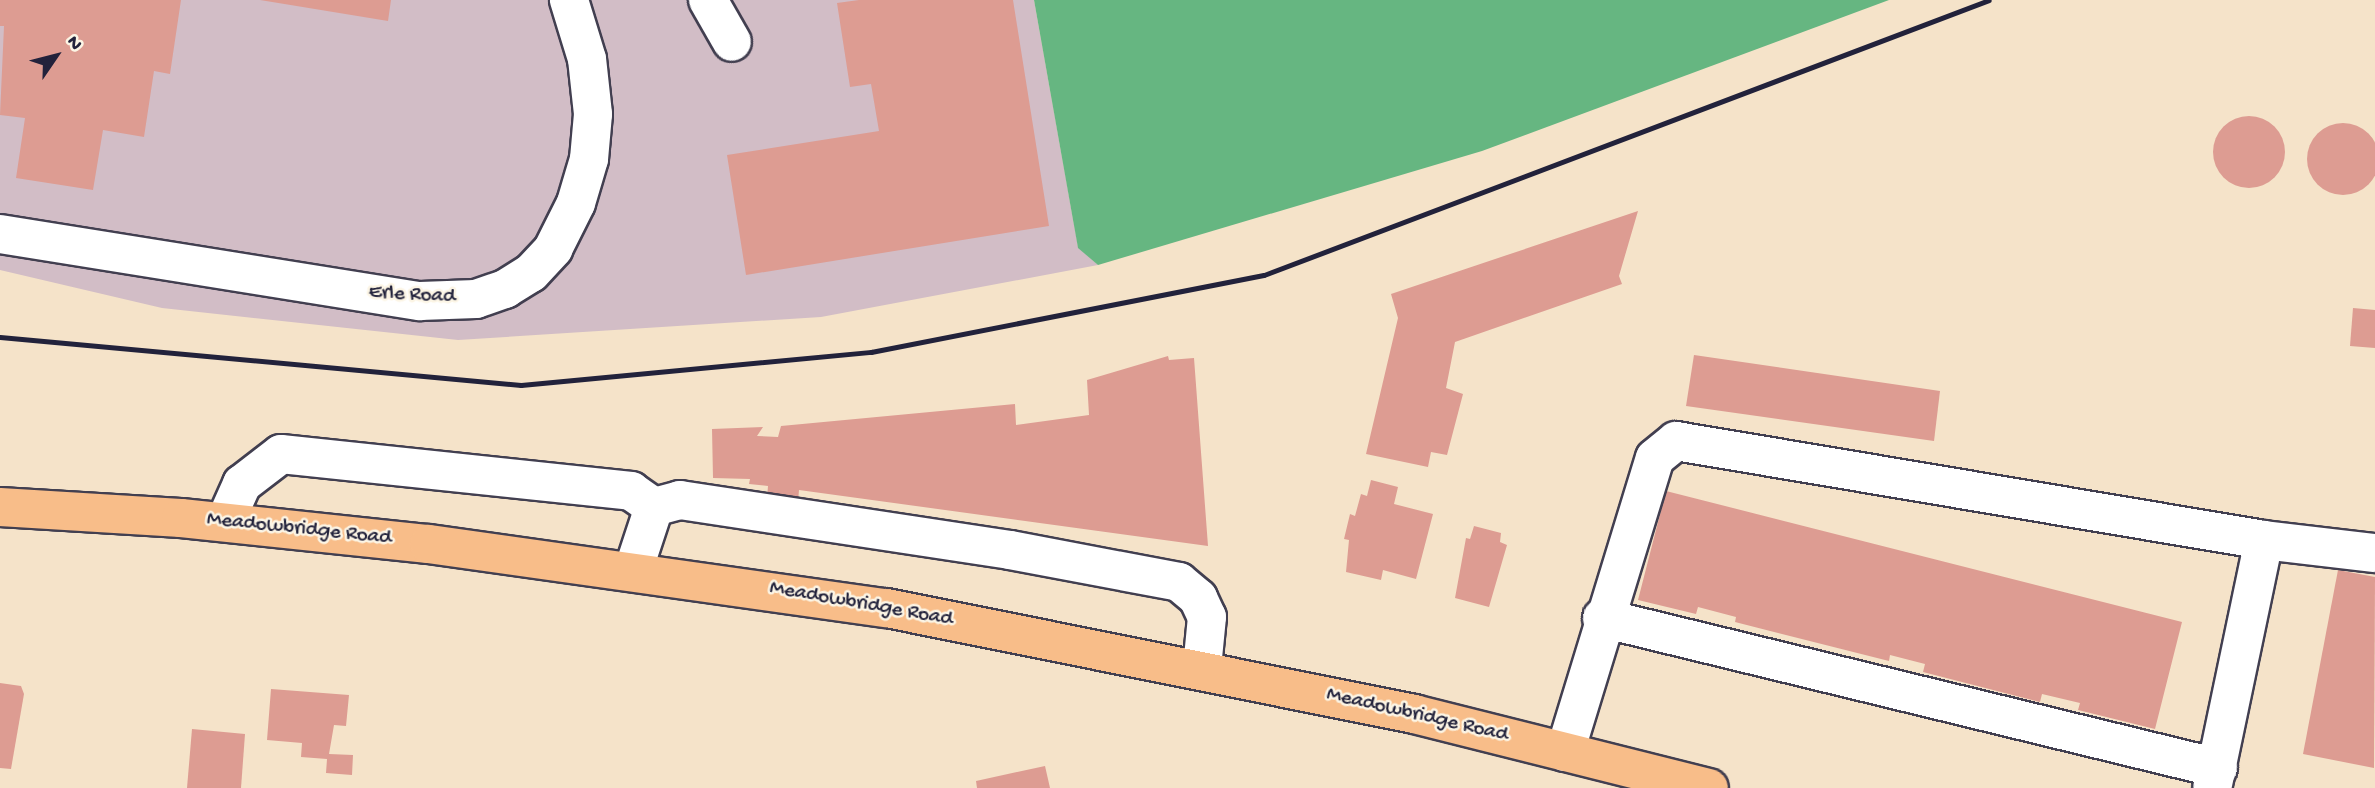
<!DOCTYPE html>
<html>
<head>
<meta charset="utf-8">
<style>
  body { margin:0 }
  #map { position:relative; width:2375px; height:788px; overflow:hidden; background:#f5e3c9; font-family:"Gochi Hand",sans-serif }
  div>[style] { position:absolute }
  .industrial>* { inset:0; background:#d2bdc6 }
  .forest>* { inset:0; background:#66b681 }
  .building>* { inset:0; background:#dd9c92 }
  .round { border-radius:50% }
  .roads { filter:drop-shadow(2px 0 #423f50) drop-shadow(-2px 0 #423f50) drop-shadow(0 2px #423f50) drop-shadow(0 -2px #423f50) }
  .minor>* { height:38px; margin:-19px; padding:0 19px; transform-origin:19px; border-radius:19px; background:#fff }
  .major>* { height:38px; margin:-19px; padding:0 19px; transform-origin:19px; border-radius:19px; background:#f8bd89 }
  .rail>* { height:5px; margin:-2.5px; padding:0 2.5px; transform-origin:2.5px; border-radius:2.5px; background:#22223b }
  span { translate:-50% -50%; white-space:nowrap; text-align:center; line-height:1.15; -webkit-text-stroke:5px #fcf5e5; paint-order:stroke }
  .street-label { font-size:21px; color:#22223b }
  .north { position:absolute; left:21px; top:21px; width:70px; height:70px; -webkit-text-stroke:5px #fcf5e5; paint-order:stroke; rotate:55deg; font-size:19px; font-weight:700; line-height:28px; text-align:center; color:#22223b }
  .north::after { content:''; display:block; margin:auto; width:24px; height:32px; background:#22223b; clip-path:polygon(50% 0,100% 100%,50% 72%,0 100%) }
</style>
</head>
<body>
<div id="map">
  <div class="industrial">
    <div style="clip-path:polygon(0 0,1034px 0,1078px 247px,1098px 265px,821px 317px,458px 340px,162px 308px,0 270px)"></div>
  </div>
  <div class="forest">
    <div style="clip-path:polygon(1034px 0,1889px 0,1482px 151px,1098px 265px,1078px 248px)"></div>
  </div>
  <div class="building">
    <div style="clip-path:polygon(0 0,181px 0,170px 74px,154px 71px,144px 137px,103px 130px,93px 190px,16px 178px,25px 118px,0 115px,4px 26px,0 26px)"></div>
    <div style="clip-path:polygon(260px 0,391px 0,388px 21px)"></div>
    <div style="clip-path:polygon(859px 0,1013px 0,1049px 226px,746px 275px,727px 155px,879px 131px,871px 84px,850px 87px,837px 3px)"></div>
    <div class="round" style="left:2213px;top:116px;width:72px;height:72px"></div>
    <div class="round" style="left:2307px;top:123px;width:72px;height:72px"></div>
    <div style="clip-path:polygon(1638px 211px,1619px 276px,1622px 284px,1455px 342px,1446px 388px,1463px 394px,1447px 455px,1431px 452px,1428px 467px,1366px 454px,1398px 318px,1391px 294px)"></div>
    <div style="clip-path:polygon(2353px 308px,2375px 310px,2375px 348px,2350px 346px)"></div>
    <div style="clip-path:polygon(1694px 355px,1940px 391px,1934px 441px,1686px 406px)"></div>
    <div style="clip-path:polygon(1168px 356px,1169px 360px,1194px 358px,1208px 546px,799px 490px,797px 514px,766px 510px,768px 486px,749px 484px,750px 479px,713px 478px,712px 429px,763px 427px,757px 436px,778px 437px,781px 426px,1015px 404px,1016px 425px,1089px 415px,1087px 380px)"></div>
    <div style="clip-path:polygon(1371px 480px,1398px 487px,1394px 504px,1433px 514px,1416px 579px,1383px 570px,1381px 580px,1346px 572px,1349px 540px,1344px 539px,1350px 514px,1355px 516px,1361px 494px,1367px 496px)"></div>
    <div style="clip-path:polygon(1666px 491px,2182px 622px,2155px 729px,2078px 710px,2080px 703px,2042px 694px,2040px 702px,1923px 672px,1925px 664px,1890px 655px,1889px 661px,1735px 622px,1736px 617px,1698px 607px,1696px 614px,1638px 600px)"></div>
    <div style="clip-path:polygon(1474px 526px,1501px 533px,1500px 542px,1507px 545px,1489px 607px,1455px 598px,1466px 538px,1470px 539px)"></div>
    <div style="clip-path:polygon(2338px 570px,2375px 577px,2374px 768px,2303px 754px)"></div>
    <div style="clip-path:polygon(0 683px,21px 686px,24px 694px,11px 769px,0 768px)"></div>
    <div style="clip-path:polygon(271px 689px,349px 695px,346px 726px,334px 725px,329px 754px,353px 755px,352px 775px,326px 773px,327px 759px,301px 757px,302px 743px,267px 740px)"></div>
    <div style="clip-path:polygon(192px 729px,245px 734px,241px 788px,187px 788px)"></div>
    <div style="clip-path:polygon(1045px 766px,1050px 788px,977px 788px,976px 781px)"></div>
  </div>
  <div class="roads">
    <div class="minor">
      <div style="left:708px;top:0;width:48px;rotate:60.3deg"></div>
      <div style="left:0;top:234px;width:425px;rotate:9.1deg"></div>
      <div style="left:420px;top:301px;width:56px;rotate:-2deg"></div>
      <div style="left:476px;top:299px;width:31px;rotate:-19deg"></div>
      <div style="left:505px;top:289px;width:31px;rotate:-32deg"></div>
      <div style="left:531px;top:273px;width:33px;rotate:-47deg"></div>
      <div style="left:553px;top:249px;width:51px;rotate:-63.4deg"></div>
      <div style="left:576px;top:203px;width:46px;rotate:-73.5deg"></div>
      <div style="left:589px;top:159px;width:45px;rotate:-84.9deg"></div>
      <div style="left:593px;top:114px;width:55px;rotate:-96.2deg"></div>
      <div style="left:587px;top:59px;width:62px;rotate:-107deg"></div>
      <div style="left:225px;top:522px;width:42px;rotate:-65.9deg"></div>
      <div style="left:242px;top:484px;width:49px;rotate:-37.6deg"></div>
      <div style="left:281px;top:454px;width:352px;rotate:6deg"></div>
      <div style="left:631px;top:491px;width:28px;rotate:35deg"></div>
      <div style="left:2264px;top:540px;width:112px;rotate:6.7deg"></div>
      <div style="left:633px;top:571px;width:67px;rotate:-71.8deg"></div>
      <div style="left:654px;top:507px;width:27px;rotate:-15deg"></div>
      <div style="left:680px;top:500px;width:334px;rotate:8.6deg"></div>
      <div style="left:1010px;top:550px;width:172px;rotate:10.7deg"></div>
      <div style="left:1179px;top:582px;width:25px;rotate:40deg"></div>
      <div style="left:1198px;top:598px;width:21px;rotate:65deg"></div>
      <div style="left:1207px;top:617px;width:51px;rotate:95.6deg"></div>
      <div style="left:1602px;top:618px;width:634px;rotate:13.69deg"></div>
      <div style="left:1565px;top:752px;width:307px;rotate:-73deg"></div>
      <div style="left:1655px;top:458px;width:27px;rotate:-39deg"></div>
      <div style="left:1676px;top:441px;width:596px;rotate:9.56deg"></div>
      <div style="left:2264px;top:540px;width:253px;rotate:101.8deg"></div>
    </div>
    <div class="major">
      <div style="left:0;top:507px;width:181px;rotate:3.5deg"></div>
      <div style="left:181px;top:518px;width:249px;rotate:6deg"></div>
      <div style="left:429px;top:544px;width:462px;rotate:8deg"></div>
      <div style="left:887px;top:608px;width:538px;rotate:11.37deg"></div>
      <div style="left:1414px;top:714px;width:304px;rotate:14.1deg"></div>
    </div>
  </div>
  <div class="rail">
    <div style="left:0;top:337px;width:523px;rotate:5.26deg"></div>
    <div style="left:521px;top:385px;width:352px;rotate:-5.4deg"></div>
    <div style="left:871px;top:352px;width:400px;rotate:-11.1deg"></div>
    <div style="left:1264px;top:275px;width:775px;rotate:-20.77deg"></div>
  </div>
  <div class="street-label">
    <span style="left:412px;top:296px;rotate:3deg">Erle Road</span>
    <span style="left:299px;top:530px;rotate:6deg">Meadowbridge Road</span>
    <span style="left:861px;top:605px;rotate:10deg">Meadowbridge Road</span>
    <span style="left:1417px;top:716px;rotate:13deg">Meadowbridge Road</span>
  </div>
  <div class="north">N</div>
</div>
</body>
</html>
